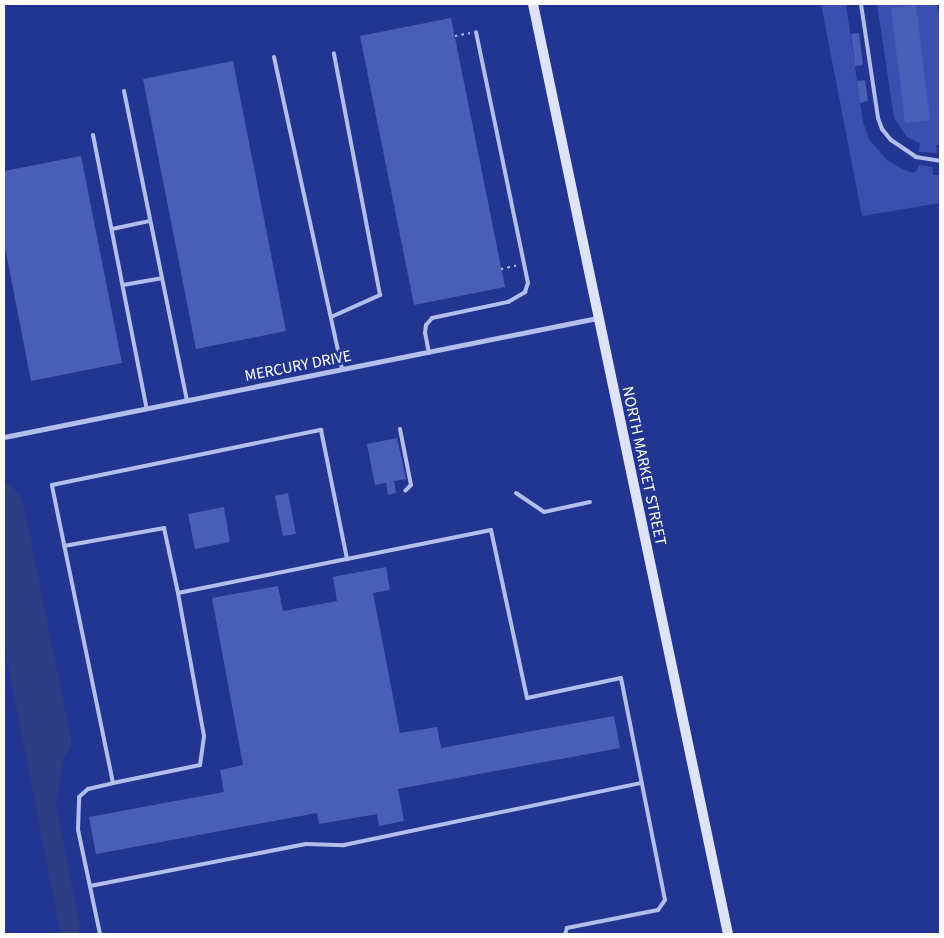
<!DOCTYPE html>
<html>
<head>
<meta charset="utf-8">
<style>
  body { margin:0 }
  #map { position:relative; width:944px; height:938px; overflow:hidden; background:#223590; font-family:"Source Sans 3",sans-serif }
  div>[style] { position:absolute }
  .green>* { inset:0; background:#3a4fae }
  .water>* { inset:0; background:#2f3d82 }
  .building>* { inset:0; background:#4b5eb7 }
  .path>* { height:2px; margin-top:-1px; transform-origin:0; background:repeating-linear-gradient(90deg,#b3beec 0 2.5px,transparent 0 6.5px) }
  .lane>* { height:4px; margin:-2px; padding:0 2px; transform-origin:2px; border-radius:2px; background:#b3beec }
  .street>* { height:5px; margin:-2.5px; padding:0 2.5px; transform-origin:2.5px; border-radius:2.5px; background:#b3beec }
  .secondary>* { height:10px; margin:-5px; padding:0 5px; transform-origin:5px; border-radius:5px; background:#dfe3fa }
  span { translate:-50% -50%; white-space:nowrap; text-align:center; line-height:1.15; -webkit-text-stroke:5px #223590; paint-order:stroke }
  .street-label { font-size:16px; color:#fff }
  .frame { position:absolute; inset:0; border:5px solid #fff; pointer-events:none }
</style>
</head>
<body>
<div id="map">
  <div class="green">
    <div style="clip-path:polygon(821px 4px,846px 4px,863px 122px,869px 139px,887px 160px,902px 169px,913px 173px,917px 171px,919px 165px,932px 167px,933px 175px,940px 175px,940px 203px,862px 216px)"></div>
    <div style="clip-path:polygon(877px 4px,937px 4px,940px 21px,940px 145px,936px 145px,937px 153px,919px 152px,920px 143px,907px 137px,894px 118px)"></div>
  </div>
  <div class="water">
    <div style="clip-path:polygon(4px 483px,10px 484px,19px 495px,24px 508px,71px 740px,71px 746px,63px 759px,56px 804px,80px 928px,78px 934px,61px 934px,4px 644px)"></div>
  </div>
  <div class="building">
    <div style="clip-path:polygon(916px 5px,930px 120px,905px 123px,891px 8px)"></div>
    <div style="clip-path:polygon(451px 18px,505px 287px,414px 305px,360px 36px)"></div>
    <div style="clip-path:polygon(859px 33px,863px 65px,855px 66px,851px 34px)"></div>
    <div style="clip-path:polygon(233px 61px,286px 331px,196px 349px,143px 79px)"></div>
    <div style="clip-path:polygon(865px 80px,868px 101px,860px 103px,857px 81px)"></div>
    <div style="clip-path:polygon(81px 156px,122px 363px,31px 381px,4px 242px,4px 171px)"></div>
    <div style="clip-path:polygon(397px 438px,406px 479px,394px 481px,396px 493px,388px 495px,386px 483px,375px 485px,367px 444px)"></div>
    <div style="clip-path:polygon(288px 493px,296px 534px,283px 536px,275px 496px)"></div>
    <div style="clip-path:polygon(224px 507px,230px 542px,195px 549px,188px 514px)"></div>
    <div style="clip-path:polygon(386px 567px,390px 590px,373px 593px,400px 733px,437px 727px,441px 748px,614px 716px,620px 748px,398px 789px,404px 821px,379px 826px,377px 814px,319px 824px,317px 813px,96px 854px,89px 817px,224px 792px,220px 770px,243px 765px,212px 598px,278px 586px,283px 611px,337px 601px,333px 577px)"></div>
  </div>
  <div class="path">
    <div style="left:455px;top:36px;width:16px;rotate:-11deg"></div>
    <div style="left:501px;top:269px;width:18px;rotate:-13deg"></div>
  </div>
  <div class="lane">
    <div style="left:861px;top:4px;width:115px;rotate:81.5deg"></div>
    <div style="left:878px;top:118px;width:12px;rotate:70deg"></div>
    <div style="left:882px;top:129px;width:14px;rotate:51deg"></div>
    <div style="left:891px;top:140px;width:30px;rotate:34deg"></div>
    <div style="left:916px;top:157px;width:24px;rotate:9deg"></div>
    <div style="left:274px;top:57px;width:319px;rotate:77.7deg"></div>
    <div style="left:124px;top:91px;width:316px;rotate:78.5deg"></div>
    <div style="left:93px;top:135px;width:279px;rotate:78.9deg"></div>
    <div style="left:112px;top:229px;width:39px;rotate:-12deg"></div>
    <div style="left:123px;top:285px;width:39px;rotate:-10deg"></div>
    <div style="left:331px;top:317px;width:54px;rotate:-24.2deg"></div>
    <div style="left:380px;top:295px;width:246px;rotate:-100.8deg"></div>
    <div style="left:429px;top:353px;width:20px;rotate:-101deg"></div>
    <div style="left:425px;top:333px;width:8px;rotate:-83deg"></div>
    <div style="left:426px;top:325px;width:9px;rotate:-49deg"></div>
    <div style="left:432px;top:318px;width:78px;rotate:-11.9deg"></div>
    <div style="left:508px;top:302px;width:20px;rotate:-30deg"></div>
    <div style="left:525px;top:292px;width:9px;rotate:-72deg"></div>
    <div style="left:528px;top:283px;width:256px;rotate:-101.7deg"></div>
    <div style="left:400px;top:429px;width:57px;rotate:78.9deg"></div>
    <div style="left:411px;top:485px;width:8px;rotate:135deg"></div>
    <div style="left:516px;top:493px;width:34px;rotate:34deg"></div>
    <div style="left:544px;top:512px;width:47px;rotate:-12.3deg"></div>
    <div style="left:64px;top:546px;width:102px;rotate:-10.2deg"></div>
    <div style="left:164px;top:528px;width:66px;rotate:77.8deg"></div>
    <div style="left:113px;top:783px;width:89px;rotate:-11.7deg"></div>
    <div style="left:200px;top:765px;width:29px;rotate:-82deg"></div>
    <div style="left:204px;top:736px;width:145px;rotate:-100.3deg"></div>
    <div style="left:178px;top:593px;width:172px;rotate:-11.4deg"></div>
    <div style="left:90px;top:886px;width:220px;rotate:-11deg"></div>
    <div style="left:306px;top:844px;width:38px;rotate:2deg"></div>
    <div style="left:344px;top:845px;width:304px;rotate:-11.8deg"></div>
    <div style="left:100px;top:934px;width:106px;rotate:-101.9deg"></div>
    <div style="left:78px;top:830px;width:33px;rotate:-88deg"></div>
    <div style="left:79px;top:797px;width:12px;rotate:-42deg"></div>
    <div style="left:88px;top:789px;width:26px;rotate:-13deg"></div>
    <div style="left:113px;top:783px;width:304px;rotate:-101.6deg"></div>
    <div style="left:52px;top:485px;width:275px;rotate:-11.6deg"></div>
    <div style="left:321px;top:430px;width:132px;rotate:78.6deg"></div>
    <div style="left:347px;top:559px;width:147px;rotate:-11.4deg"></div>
    <div style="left:491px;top:530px;width:172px;rotate:77.9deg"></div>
    <div style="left:527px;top:698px;width:96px;rotate:-12deg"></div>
    <div style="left:621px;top:678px;width:226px;rotate:78.8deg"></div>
    <div style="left:665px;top:900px;width:12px;rotate:125deg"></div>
    <div style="left:658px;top:910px;width:93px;rotate:168.8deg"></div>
    <div style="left:567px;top:928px;width:6px;rotate:108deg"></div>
  </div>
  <div class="street">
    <div style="left:4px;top:437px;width:605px;rotate:-11.35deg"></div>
  </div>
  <div class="secondary">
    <div style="left:533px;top:4px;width:950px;rotate:78.16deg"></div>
  </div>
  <div class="street-label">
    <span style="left:298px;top:366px;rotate:-11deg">MERCURY DRIVE</span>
    <span style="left:644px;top:466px;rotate:78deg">NORTH MARKET STREET</span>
  </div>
  <div class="frame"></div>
</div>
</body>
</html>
